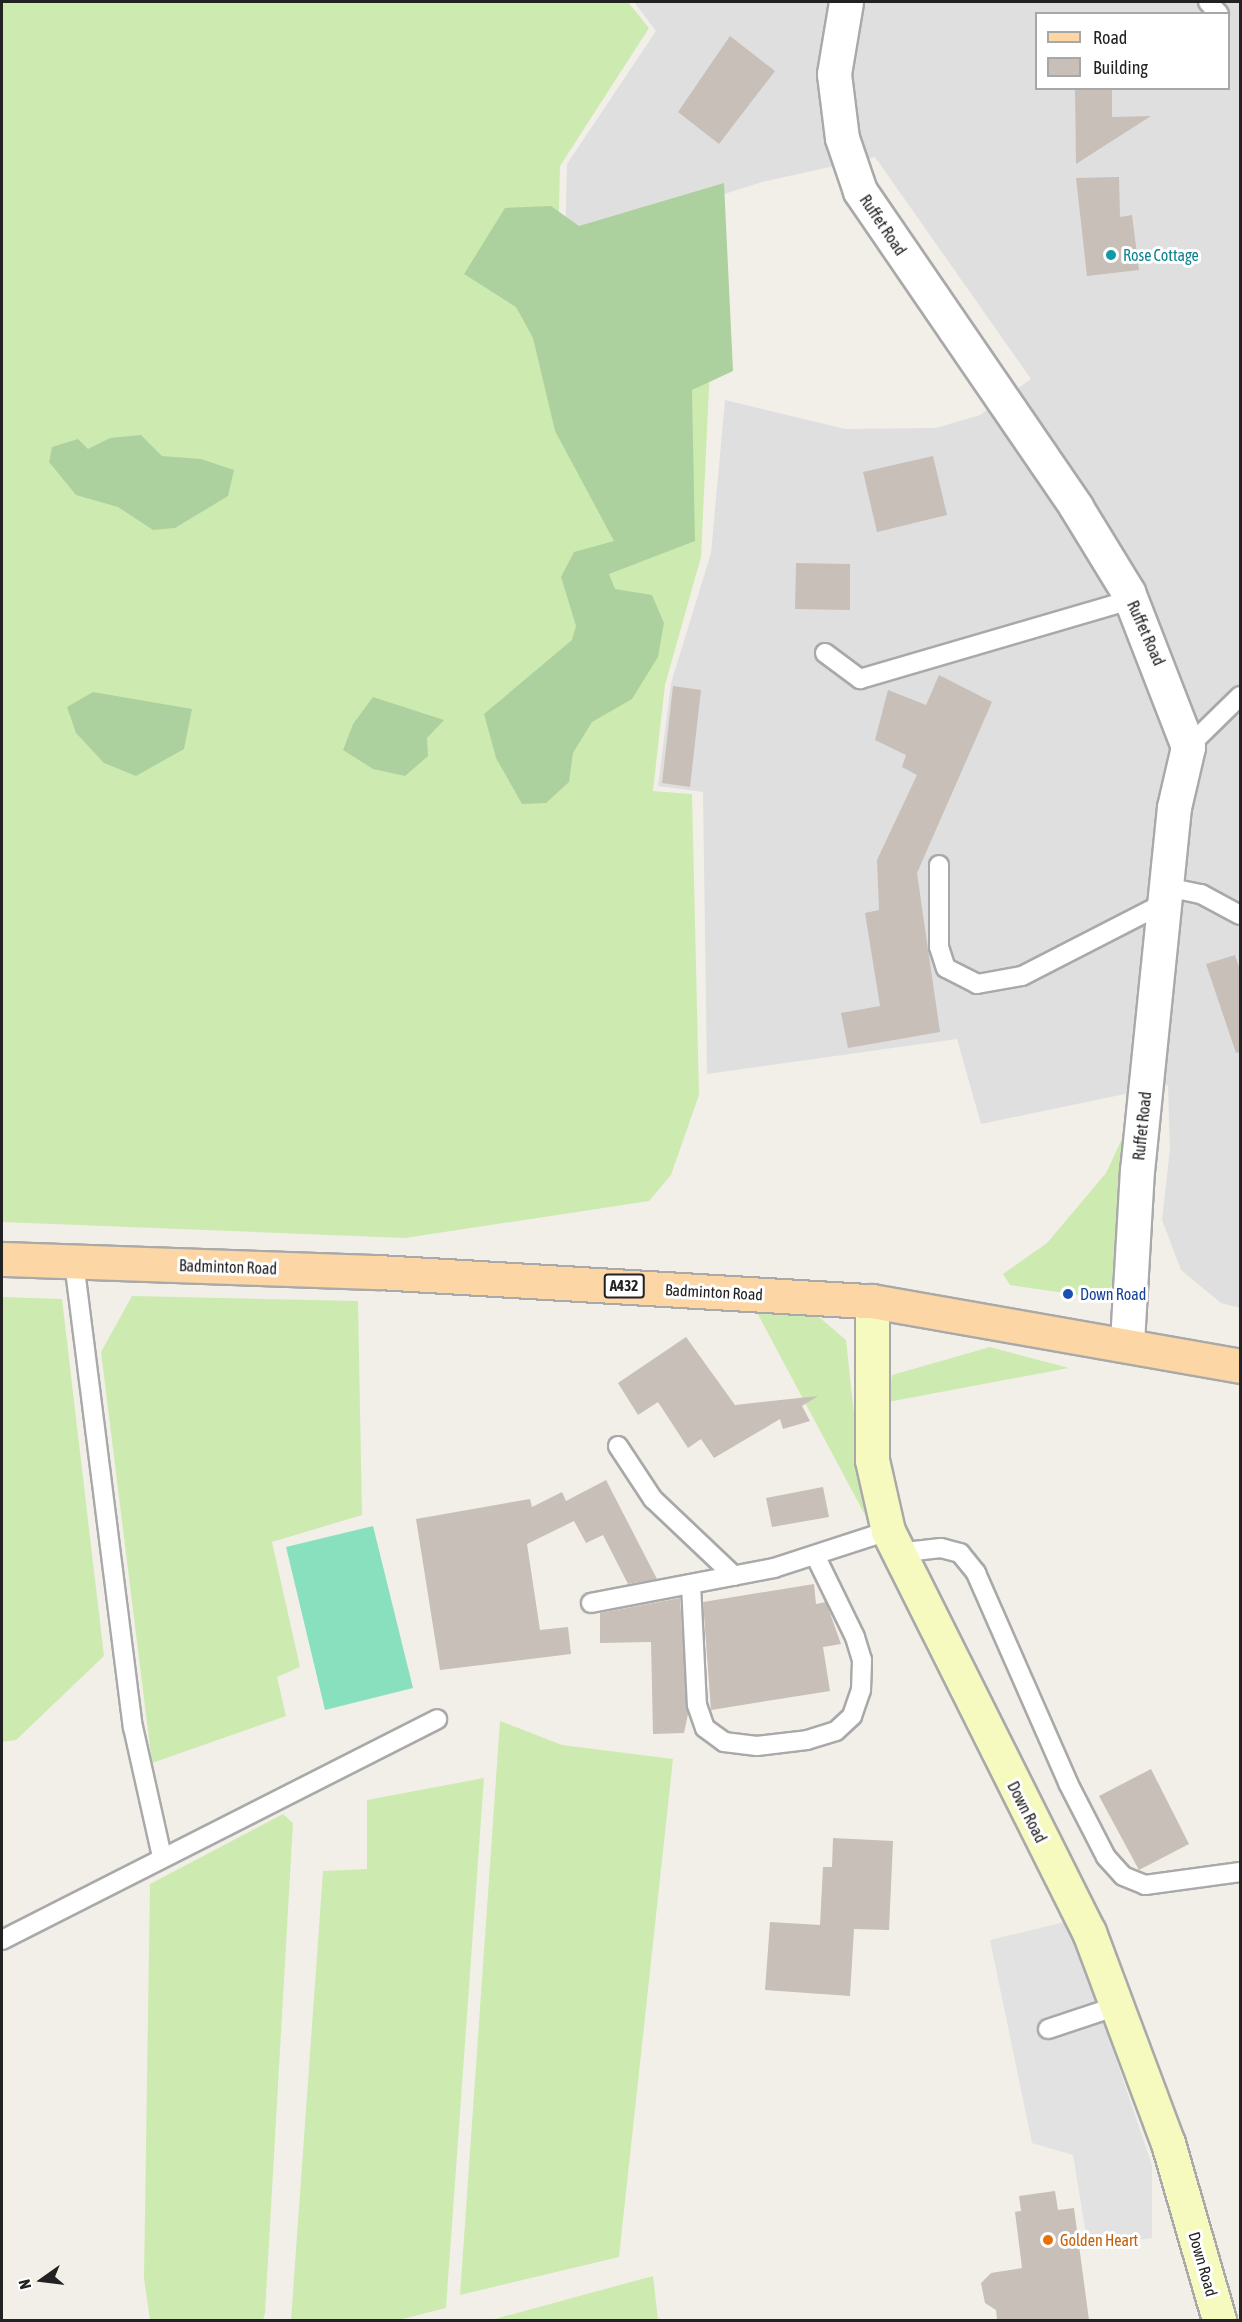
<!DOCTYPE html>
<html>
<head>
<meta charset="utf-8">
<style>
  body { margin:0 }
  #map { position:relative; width:1242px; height:2322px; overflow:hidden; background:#f2efe9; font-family:"Asap Condensed",sans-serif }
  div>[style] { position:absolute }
  .residential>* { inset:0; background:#e0dfdf }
  .grass>* { inset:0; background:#cdebb0 }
  .forest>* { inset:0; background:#add19e }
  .pitch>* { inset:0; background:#88e0be }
  .parking>* { inset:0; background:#e2e2e2 }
  .building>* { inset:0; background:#c7bfb8 }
  .roads { filter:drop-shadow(2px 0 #a9a9a9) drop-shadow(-2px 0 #a9a9a9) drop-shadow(0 2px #a9a9a9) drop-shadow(0 -2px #a9a9a9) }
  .lane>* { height:18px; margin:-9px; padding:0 9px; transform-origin:9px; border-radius:9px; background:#fff }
  .street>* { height:33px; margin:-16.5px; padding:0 16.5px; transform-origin:16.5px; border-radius:16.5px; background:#fff }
  .secondary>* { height:33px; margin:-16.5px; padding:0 16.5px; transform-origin:16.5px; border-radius:16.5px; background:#f7fabf }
  .primary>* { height:33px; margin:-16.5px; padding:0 16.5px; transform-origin:16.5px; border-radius:16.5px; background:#fcd6a4 }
  .dots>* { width:16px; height:16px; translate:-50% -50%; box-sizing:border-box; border:3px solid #fff; border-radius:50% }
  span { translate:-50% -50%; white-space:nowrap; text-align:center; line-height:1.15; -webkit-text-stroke:6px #fff; paint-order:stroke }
  .shield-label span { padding:2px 4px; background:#fff; border:2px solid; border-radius:4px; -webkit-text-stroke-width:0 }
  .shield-label { font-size:15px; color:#222; font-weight:700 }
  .street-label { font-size:16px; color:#222 }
  .culture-label { font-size:16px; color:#0d838f }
  .left { translate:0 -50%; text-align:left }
  .transit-label { font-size:16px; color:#164399 }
  .food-label { font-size:16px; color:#c56008 }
  .frame { position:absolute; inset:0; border:3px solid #222; pointer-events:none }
  .legend { position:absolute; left:1035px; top:12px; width:195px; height:78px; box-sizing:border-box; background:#fff; border:2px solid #a7a7a7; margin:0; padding:8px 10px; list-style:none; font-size:18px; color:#222 }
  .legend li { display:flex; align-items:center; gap:12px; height:30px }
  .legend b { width:30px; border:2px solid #a7a7a7 }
  .north { position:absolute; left:12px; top:2250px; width:60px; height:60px; -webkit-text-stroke:4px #fff; paint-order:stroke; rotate:256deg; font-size:16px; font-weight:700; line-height:24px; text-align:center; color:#222 }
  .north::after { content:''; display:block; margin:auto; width:21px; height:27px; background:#222; clip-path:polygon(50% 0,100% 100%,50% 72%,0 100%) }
</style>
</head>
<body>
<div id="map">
  <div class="residential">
    <div style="clip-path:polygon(evenodd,634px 2px,1240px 2px,1240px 1308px,1221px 1303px,1181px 1270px,1162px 1220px,1170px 1149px,1168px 1085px,981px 1124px,957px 1039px,707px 1074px,703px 792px,658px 786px,671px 683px,711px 553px,725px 400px,845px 429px,936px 428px,980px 415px,1031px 379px,875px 157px,762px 182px,565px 245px,567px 164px,656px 31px,634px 2px,1036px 14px,1228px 14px,1228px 88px,1036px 88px,1036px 14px)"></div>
  </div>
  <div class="grass">
    <div style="clip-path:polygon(2px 2px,628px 2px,649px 28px,560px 166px,558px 253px,718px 201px,701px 557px,665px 685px,653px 791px,692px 794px,699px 1095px,671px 1175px,649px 1201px,405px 1238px,2px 1222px)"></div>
    <div style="clip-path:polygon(1134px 1113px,1122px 1277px,1099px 1298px,1010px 1285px,1003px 1274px,1047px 1243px,1106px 1173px)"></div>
    <div style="clip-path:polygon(132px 1296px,358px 1301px,362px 1515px,272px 1542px,300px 1667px,277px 1677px,286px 1716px,152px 1763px,101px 1352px)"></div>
    <div style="clip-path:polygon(2px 1297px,62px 1299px,104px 1656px,16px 1740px,2px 1742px)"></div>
    <div style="clip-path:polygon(755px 1309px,819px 1317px,846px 1340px,865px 1515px)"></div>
    <div style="clip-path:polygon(990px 1347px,1069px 1368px,888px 1402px,892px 1375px)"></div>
    <div style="clip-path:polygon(500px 1721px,562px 1745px,673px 1759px,619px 2257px,460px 2295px)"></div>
    <div style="clip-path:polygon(484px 1778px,446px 2308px,399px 2320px,291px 2320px,323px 1871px,367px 1869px,367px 1800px)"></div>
    <div style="clip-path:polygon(283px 1814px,293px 1823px,265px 2313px,263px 2320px,150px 2320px,144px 2278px,150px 1884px)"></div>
    <div style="clip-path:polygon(653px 2276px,658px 2320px,491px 2320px)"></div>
  </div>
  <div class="forest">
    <div style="clip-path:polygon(724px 183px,733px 371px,692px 390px,695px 541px,609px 574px,615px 589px,652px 595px,664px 623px,658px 657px,632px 699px,592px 722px,573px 753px,569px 782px,546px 803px,522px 804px,496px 758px,484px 714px,572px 640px,576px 626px,561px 577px,574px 552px,614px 541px,555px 431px,533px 338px,516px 307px,464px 274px,505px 208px,551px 206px,579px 226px)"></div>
    <div style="clip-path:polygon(141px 435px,162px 456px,201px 459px,234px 470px,228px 496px,175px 528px,153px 530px,118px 507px,76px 495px,49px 462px,52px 447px,78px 439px,88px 449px,110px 438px)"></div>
    <div style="clip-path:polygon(93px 692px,192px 709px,184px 749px,136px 776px,104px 763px,76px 733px,67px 707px)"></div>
    <div style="clip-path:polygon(373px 697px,444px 720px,427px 738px,428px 756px,405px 776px,373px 769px,343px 750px,353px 724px)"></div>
  </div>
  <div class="pitch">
    <div style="clip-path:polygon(373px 1526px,413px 1688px,325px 1710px,286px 1547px)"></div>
  </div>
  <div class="parking">
    <div style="clip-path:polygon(1069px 1921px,1152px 2165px,1152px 2238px,1088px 2247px,1073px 2155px,1032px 2143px,990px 1940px)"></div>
  </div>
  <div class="building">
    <div style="clip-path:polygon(730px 36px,775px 71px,719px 144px,678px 112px)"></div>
    <div style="clip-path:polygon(1075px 88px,1112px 88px,1112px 117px,1151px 116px,1076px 164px)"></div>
    <div style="clip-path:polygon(1119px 177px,1120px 217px,1132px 215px,1139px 270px,1087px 276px,1076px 178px)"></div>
    <div style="clip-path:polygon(933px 456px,947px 515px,877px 532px,863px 472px)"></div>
    <div style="clip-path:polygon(796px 563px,850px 564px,850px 610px,795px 609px)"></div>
    <div style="clip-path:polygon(939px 675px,992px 702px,917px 873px,940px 1032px,848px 1048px,841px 1013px,880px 1006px,865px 913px,879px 910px,877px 860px,917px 775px,902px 767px,906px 755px,875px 740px,888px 690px,926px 705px)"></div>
    <div style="clip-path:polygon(673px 686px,701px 690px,690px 787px,662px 783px)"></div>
    <div style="clip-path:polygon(1235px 955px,1240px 970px,1240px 1052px,1236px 1053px,1206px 964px)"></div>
    <div style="clip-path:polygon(686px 1337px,735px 1405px,818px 1396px,802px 1406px,810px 1421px,783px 1429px,780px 1419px,714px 1458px,701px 1439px,688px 1448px,658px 1402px,638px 1415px,618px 1383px)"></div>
    <div style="clip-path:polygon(606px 1480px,657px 1579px,628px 1584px,603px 1535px,586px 1543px,574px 1521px,527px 1544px,540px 1630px,568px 1627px,571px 1654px,440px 1670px,416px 1519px,530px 1499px,532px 1507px,562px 1492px,566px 1501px)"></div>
    <div style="clip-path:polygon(823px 1487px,829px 1517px,772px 1527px,766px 1498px)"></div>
    <div style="clip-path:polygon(814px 1584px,816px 1604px,826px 1602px,841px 1644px,823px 1647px,830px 1691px,711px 1710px,703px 1602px)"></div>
    <div style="clip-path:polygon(680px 1598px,688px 1714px,684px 1733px,653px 1734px,651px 1642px,600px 1643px,600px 1613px)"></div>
    <div style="clip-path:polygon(1151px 1769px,1189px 1844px,1139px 1870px,1099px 1796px)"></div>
    <div style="clip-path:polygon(833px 1838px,893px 1841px,889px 1930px,854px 1929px,850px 1996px,765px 1990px,770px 1922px,820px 1925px,823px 1867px,832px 1867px)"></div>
    <div style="clip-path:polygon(1055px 2191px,1058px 2210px,1074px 2208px,1089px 2320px,997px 2320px,996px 2310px,985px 2303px,981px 2283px,991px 2273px,1022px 2268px,1015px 2212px,1021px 2211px,1019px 2196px)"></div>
  </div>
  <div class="roads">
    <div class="lane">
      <div style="left:1208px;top:2px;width:16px;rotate:47deg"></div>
      <div style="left:825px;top:653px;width:44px;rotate:36.6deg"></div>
      <div style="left:860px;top:679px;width:282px;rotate:-16.3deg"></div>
      <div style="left:1188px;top:747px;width:73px;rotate:-44.4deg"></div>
      <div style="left:939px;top:865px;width:82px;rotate:90deg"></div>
      <div style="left:939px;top:947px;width:22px;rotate:72deg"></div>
      <div style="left:946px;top:968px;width:35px;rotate:27deg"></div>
      <div style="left:977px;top:984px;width:46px;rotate:-10.1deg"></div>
      <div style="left:1022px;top:976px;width:162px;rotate:-27.2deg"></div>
      <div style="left:1167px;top:887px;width:35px;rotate:12deg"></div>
      <div style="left:1201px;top:894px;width:44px;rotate:28.3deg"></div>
      <div style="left:74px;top:1262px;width:469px;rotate:82.8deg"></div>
      <div style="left:133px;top:1727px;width:133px;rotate:77.4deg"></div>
      <div style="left:618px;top:1446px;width:64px;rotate:56.6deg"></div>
      <div style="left:653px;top:1499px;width:112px;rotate:43.5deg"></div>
      <div style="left:897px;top:1553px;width:44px;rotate:-6.5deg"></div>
      <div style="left:941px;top:1548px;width:20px;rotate:15deg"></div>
      <div style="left:960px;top:1553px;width:26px;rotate:51deg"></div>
      <div style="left:976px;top:1573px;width:229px;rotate:66.3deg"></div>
      <div style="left:1068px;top:1783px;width:83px;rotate:62.8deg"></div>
      <div style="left:1106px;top:1857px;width:25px;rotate:48deg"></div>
      <div style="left:1123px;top:1876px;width:24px;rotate:22deg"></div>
      <div style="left:1145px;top:1885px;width:96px;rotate:-7.8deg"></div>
      <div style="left:691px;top:1584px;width:121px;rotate:87.2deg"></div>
      <div style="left:697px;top:1705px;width:24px;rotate:71deg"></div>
      <div style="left:705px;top:1728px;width:24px;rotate:36deg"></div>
      <div style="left:724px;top:1742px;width:33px;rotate:7deg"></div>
      <div style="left:757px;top:1746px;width:50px;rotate:-6.8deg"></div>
      <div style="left:807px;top:1740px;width:30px;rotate:-17deg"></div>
      <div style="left:836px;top:1731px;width:22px;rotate:-43deg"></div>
      <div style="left:852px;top:1716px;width:28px;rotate:-71deg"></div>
      <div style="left:861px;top:1690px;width:30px;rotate:-88deg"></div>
      <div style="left:862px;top:1660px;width:24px;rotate:-107deg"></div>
      <div style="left:855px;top:1637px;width:91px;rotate:-116deg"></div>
      <div style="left:591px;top:1603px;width:186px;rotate:-10.8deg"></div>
      <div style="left:774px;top:1568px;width:120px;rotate:-18deg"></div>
      <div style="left:2px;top:1940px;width:488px;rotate:-26.9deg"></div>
      <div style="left:1048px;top:2029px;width:73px;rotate:-18.4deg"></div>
    </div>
    <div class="street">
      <div style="left:846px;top:2px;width:73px;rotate:99.5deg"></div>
      <div style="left:834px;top:74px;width:64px;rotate:82.9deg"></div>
      <div style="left:842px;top:138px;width:56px;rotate:71.2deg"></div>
      <div style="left:860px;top:191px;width:383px;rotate:55.6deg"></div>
      <div style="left:1076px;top:507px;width:100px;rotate:58.5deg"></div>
      <div style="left:1128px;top:592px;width:166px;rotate:68.8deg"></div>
      <div style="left:1188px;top:747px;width:62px;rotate:103.1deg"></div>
      <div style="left:1174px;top:807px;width:364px;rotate:95.8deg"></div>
      <div style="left:1137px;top:1169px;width:174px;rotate:93.3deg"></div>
    </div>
    <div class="secondary">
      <div style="left:872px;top:1301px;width:159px;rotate:90deg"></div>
      <div style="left:872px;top:1460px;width:73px;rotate:77.3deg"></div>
      <div style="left:888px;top:1531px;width:449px;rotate:63.4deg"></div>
      <div style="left:1089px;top:1932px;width:225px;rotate:69.5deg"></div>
      <div style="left:1168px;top:2143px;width:184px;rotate:73.9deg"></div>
    </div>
    <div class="primary">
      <div style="left:2px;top:1259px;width:376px;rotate:2deg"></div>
      <div style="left:378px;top:1272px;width:495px;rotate:3.4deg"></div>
      <div style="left:872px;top:1301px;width:374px;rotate:10deg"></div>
    </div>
  </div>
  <div class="dots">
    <div style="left:1111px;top:255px;background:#0f9aa8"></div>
    <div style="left:1068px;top:1294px;background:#1a4fb4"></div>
    <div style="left:1048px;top:2240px;background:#e8710a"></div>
  </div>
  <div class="shield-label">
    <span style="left:624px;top:1286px">A432</span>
  </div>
  <div class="street-label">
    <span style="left:883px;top:225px;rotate:56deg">Ruffet Road</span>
    <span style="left:1146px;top:633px;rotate:66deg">Ruffet Road</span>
    <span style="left:1142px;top:1126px;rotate:-84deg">Ruffet Road</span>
    <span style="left:228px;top:1267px;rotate:2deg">Badminton Road</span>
    <span style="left:714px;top:1292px;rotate:3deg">Badminton Road</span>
    <span style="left:1027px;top:1812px;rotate:63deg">Down Road</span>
    <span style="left:1203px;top:2264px;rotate:74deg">Down Road</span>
  </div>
  <div class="culture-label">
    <span class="left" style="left:1123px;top:255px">Rose Cottage</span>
  </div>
  <div class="transit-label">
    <span class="left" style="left:1080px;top:1294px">Down Road</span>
  </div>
  <div class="food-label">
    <span class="left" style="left:1060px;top:2240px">Golden Heart</span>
  </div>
  <div class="frame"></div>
  <ul class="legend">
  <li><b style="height:8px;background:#fcd6a4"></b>Road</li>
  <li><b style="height:16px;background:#c7bfb8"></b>Building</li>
  </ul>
  <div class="north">N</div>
</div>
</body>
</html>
